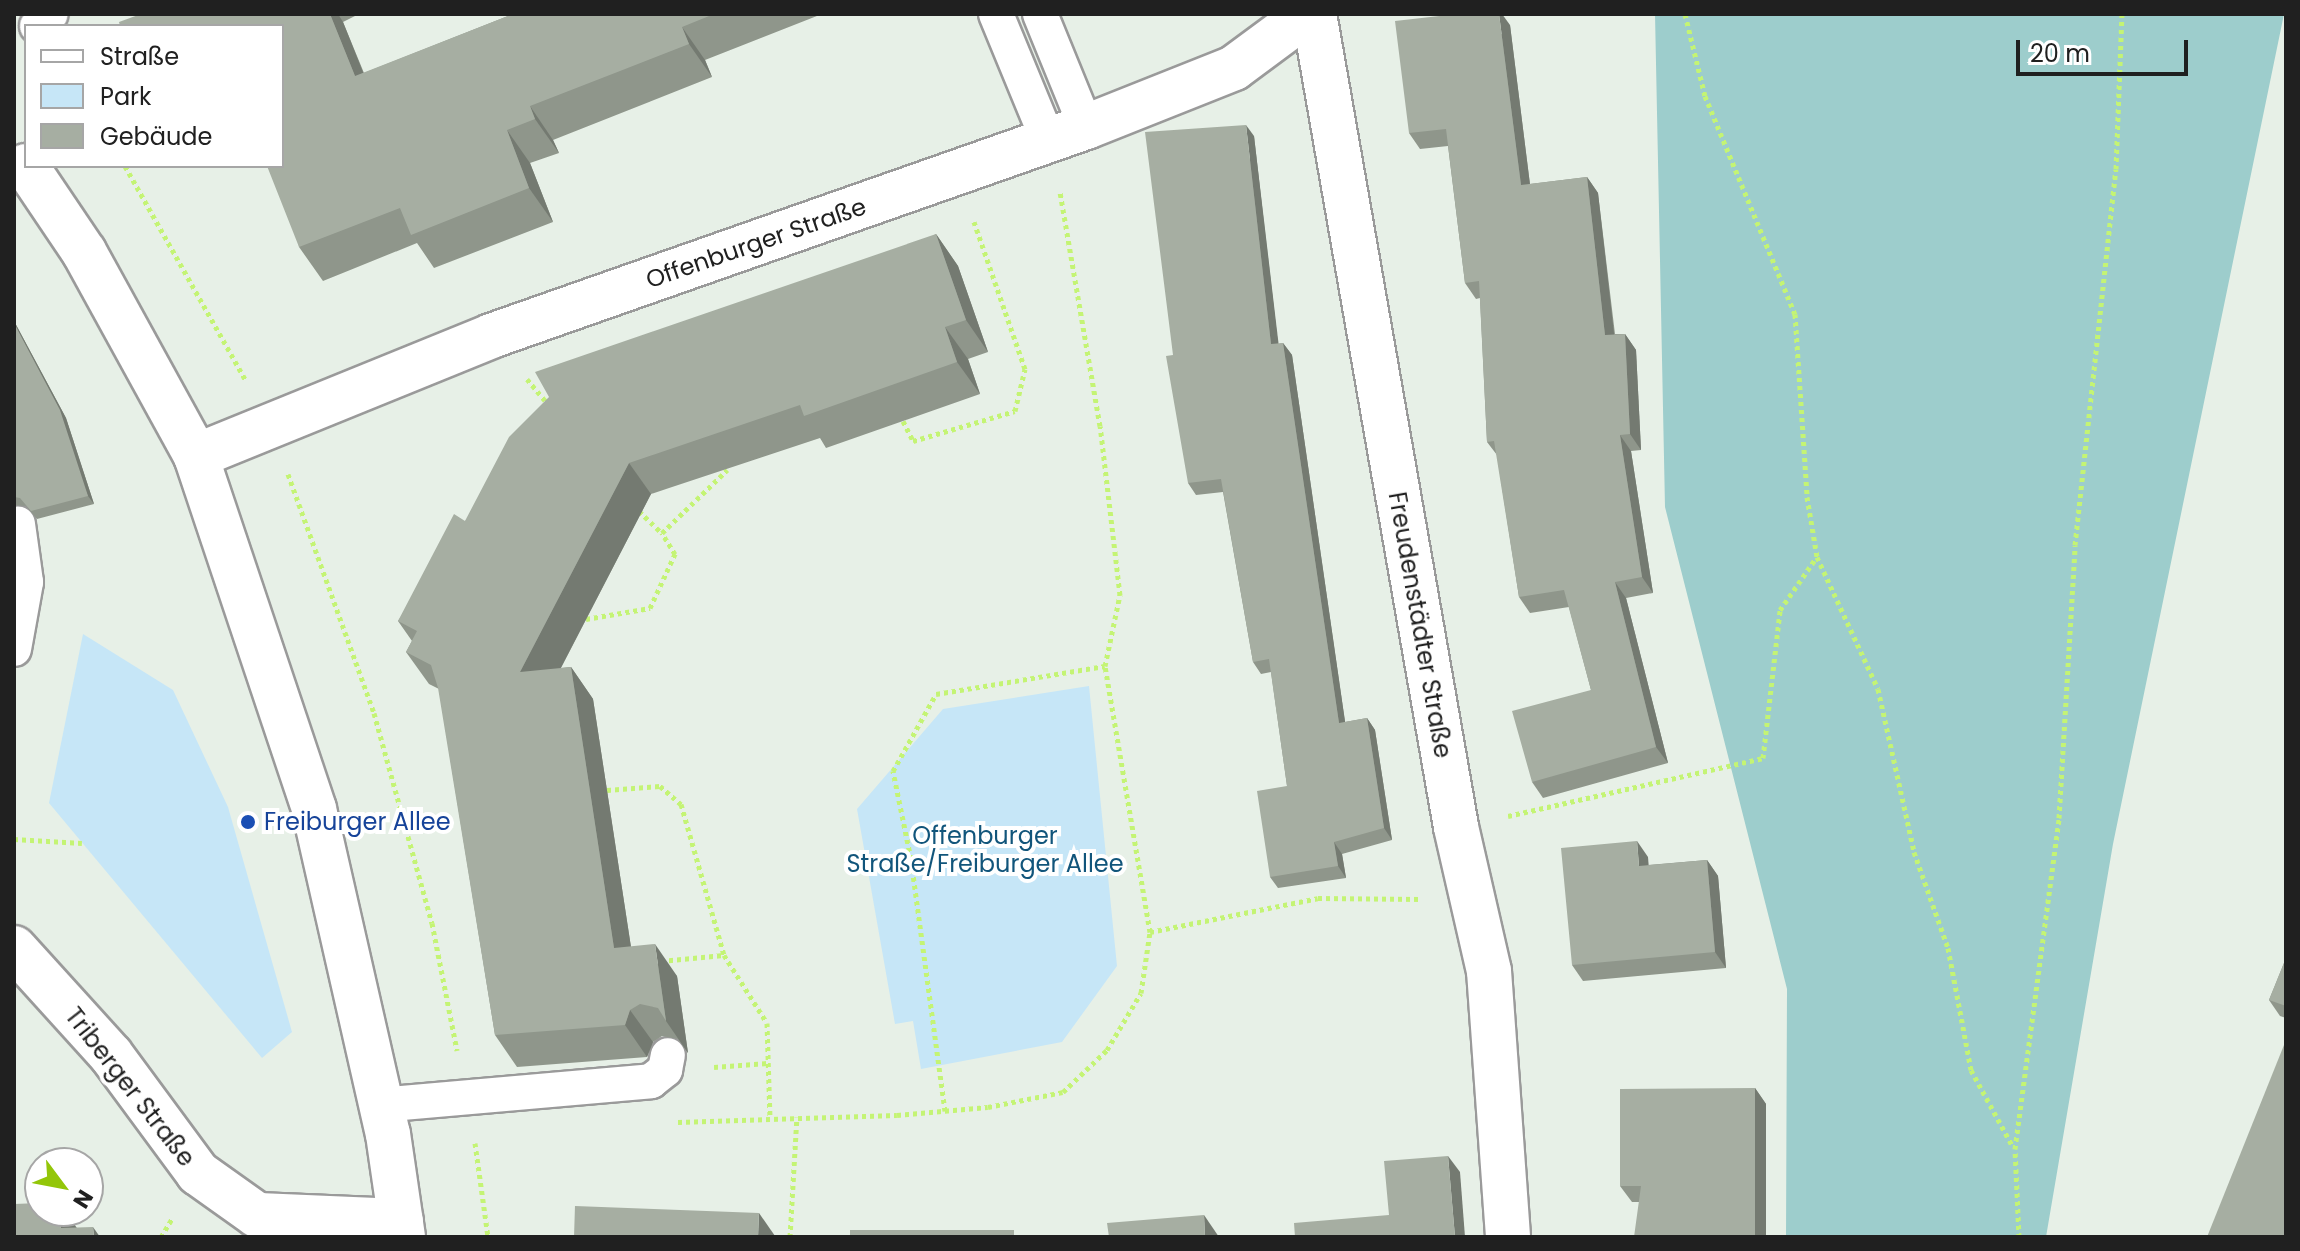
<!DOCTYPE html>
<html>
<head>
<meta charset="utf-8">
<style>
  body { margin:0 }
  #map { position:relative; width:2300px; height:1251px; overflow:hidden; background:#e7f0e7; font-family:Poppins,sans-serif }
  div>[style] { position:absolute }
  .forest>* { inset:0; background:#9dcdcc }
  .park>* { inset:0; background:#c6e6f7 }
  .path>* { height:5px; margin-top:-2.5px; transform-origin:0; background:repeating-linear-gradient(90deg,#c4f474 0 4px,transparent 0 8px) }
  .roads { filter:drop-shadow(2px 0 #9a9a9a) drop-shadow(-2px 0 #9a9a9a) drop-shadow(0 2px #9a9a9a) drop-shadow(0 -2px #9a9a9a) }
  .service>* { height:34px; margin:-17px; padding:0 17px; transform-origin:17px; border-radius:17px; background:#fff }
  .minor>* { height:44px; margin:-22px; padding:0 22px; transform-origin:22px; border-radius:22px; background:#fff }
  .tertiary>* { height:44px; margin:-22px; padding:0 22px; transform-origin:22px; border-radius:22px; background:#fff }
  .wall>* { inset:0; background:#8f968b }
  .shaded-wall>* { inset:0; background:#747a71 }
  .building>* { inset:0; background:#a6aea2 }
  .dots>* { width:22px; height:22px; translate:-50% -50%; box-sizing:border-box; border:4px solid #fff; border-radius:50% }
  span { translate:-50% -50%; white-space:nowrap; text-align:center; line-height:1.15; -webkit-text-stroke:8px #fff; paint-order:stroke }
  .street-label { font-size:24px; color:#202020 }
  .transit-label { font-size:24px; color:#164399 }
  .left { translate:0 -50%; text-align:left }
  .park-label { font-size:24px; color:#11557b }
  .frame { position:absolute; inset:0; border:16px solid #202020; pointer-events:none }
  .legend { position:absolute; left:24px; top:24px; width:260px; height:144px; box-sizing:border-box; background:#fff; border:2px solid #a6a6a6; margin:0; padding:10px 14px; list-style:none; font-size:24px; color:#202020 }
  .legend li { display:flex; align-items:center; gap:16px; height:40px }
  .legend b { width:40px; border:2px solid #a6a6a6 }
  .north { position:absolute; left:24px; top:1147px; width:80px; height:80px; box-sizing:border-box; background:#fff; border:2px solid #a6a6a6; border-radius:50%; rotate:122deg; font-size:22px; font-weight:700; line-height:32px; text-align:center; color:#202020 }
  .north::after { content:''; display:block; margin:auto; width:28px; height:36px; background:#93c609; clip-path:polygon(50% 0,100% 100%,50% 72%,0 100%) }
  .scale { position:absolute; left:2016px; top:40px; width:172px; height:36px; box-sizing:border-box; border:4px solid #202020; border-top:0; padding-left:10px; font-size:24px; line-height:28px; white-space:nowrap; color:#202020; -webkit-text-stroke:6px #fff; paint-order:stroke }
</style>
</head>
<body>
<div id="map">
  <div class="forest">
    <div style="clip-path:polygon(1655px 14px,2284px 14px,2113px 844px,2046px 1237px,1786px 1237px,1787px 989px,1665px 507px)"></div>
  </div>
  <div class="park">
    <div style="clip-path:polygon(83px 634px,173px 690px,228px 807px,292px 1032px,262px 1058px,49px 803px)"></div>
    <div style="clip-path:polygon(1089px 686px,1117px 966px,1062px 1042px,921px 1069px,913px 1021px,895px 1024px,857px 809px,943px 709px)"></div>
  </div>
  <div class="path">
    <div style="left:1685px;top:14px;width:84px;rotate:76.3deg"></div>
    <div style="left:1705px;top:96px;width:236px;rotate:67.6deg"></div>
    <div style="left:1795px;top:314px;width:183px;rotate:86.2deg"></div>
    <div style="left:1807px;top:497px;width:61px;rotate:80.5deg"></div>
    <div style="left:1817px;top:557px;width:145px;rotate:65.2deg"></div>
    <div style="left:1878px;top:689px;width:167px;rotate:77.5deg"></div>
    <div style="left:1914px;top:852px;width:102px;rotate:70.5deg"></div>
    <div style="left:1948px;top:948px;width:124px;rotate:79.3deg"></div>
    <div style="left:1971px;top:1070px;width:88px;rotate:61.4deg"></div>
    <div style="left:125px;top:166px;width:247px;rotate:60.6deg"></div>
    <div style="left:527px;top:379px;width:34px;rotate:50deg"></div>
    <div style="left:903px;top:421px;width:22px;rotate:63deg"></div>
    <div style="left:913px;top:441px;width:106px;rotate:-16.4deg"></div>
    <div style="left:1015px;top:411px;width:43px;rotate:-76.6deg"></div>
    <div style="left:1025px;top:369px;width:156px;rotate:-109.1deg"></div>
    <div style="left:288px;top:474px;width:254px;rotate:70.2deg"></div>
    <div style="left:374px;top:713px;width:218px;rotate:74.6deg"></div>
    <div style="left:432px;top:923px;width:130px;rotate:78.9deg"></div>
    <div style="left:639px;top:511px;width:32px;rotate:44deg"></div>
    <div style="left:586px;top:619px;width:65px;rotate:-9.8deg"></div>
    <div style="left:650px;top:608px;width:60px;rotate:-65.2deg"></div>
    <div style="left:675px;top:554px;width:25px;rotate:-122deg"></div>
    <div style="left:662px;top:533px;width:91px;rotate:-44.1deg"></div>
    <div style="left:607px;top:790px;width:53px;rotate:-4.3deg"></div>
    <div style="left:660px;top:786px;width:28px;rotate:41deg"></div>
    <div style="left:681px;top:804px;width:157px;rotate:74.1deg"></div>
    <div style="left:724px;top:955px;width:80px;rotate:57.7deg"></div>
    <div style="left:767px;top:1023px;width:95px;rotate:88.2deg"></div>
    <div style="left:1508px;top:816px;width:262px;rotate:-12.8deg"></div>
    <div style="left:1763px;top:758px;width:149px;rotate:-83.4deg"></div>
    <div style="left:1780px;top:610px;width:63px;rotate:-55.3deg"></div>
    <div style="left:14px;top:839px;width:68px;rotate:3.4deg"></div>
    <div style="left:1150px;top:932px;width:171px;rotate:-11.4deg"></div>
    <div style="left:1318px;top:898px;width:103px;rotate:0.6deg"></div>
    <div style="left:661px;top:961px;width:63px;rotate:-5.4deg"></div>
    <div style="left:714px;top:1067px;width:53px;rotate:-4.3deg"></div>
    <div style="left:945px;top:1111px;width:254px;rotate:-97.7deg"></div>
    <div style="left:911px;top:859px;width:90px;rotate:-101.6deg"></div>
    <div style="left:893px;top:771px;width:88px;rotate:-60.8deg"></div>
    <div style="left:936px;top:694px;width:171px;rotate:-9.4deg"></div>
    <div style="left:678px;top:1122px;width:219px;rotate:-1.8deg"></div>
    <div style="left:897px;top:1115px;width:91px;rotate:-5deg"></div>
    <div style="left:988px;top:1107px;width:76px;rotate:-11.3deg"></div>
    <div style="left:1063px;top:1092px;width:61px;rotate:-43.7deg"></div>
    <div style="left:1107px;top:1050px;width:66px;rotate:-59.2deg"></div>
    <div style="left:1141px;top:993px;width:62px;rotate:-81.6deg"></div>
    <div style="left:1150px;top:932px;width:270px;rotate:-99.6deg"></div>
    <div style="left:1105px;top:666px;width:73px;rotate:-78.1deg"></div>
    <div style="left:1120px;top:595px;width:170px;rotate:-96.7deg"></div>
    <div style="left:1100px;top:426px;width:238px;rotate:-99.7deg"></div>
    <div style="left:475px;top:1143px;width:95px;rotate:82.1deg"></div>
    <div style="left:161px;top:1237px;width:23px;rotate:-59deg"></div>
    <div style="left:790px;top:1237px;width:120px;rotate:-86.7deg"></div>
    <div style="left:2019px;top:1237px;width:88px;rotate:-92.6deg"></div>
    <div style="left:2015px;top:1149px;width:334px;rotate:-82.4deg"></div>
    <div style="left:2059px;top:818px;width:273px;rotate:-86.6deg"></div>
    <div style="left:2075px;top:545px;width:378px;rotate:-83.8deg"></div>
    <div style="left:2116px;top:169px;width:155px;rotate:-87.8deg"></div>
  </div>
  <div class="roads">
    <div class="service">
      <div style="left:996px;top:14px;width:136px;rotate:67.6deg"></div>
      <div style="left:1040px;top:14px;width:122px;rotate:67.8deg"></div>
      <div style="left:37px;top:26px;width:18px;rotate:-41deg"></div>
      <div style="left:14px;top:649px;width:68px;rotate:-79.8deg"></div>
      <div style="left:26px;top:582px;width:59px;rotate:-97.9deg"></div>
      <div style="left:379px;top:1105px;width:273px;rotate:-5deg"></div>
      <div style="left:651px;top:1081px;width:18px;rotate:-38deg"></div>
      <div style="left:665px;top:1070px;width:15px;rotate:-79deg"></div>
    </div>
    <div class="minor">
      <div style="left:1314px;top:14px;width:825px;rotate:80.09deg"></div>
      <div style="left:1456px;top:827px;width:148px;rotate:77.1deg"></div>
      <div style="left:1489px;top:971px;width:267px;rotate:85.9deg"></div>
      <div style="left:196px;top:456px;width:318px;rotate:-22.1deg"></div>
      <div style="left:491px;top:336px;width:631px;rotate:-19.35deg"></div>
      <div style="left:1086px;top:127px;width:159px;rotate:-21.7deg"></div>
      <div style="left:1234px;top:68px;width:91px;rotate:-36.5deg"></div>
      <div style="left:14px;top:948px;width:144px;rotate:47.8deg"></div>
      <div style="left:111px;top:1055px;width:147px;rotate:53.6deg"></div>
      <div style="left:198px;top:1173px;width:72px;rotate:35.4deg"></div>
      <div style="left:257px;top:1215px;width:144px;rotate:2.4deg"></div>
    </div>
    <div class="tertiary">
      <div style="left:26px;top:166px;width:104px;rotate:56deg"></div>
      <div style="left:84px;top:252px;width:233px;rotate:61.2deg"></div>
      <div style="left:196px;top:456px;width:372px;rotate:71.5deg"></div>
      <div style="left:314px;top:809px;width:333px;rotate:77.2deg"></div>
      <div style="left:388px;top:1134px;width:104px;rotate:81.7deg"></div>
    </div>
  </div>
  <div class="wall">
    <div style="clip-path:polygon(141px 14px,359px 14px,343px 22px,364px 73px,513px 14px,822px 14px,705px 60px,712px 77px,553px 140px,559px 153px,530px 163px,553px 222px,434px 268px,417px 243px,323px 281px,299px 247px,282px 26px)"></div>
    <div style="clip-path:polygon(1510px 25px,1530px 184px,1587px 177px,1598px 193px,1615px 334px,1625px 334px,1636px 350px,1641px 450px,1631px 451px,1653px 593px,1626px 598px,1668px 763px,1543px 798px,1532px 782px,1591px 690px,1569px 607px,1530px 613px,1519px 597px,1497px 455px,1487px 442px,1480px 298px,1476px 299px,1465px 283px,1448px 146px,1420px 149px,1409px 133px)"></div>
    <div style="clip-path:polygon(1254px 136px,1278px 344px,1283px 343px,1292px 355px,1345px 722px,1367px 718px,1375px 730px,1392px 840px,1342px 854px,1346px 878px,1278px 888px,1270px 877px,1287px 786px,1271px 672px,1261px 674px,1253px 662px,1223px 492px,1196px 495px,1188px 483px)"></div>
    <div style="clip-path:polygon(936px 234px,958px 266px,988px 352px,968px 359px,980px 394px,826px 448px,820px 438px,651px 494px,561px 668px,571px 667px,593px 699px,631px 947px,677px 976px,688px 1053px,678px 1039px,662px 1036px,653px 1042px,647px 1057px,517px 1067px,495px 1035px,439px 689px,429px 684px,406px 652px,412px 641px,398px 621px,465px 521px)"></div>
    <div style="clip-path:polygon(14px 321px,66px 418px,94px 504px,37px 519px,26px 506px,14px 505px)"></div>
    <div style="clip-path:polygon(1648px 857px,1648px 865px,1707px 860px,1718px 876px,1726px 968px,1583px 981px,1572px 965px)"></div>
    <div style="clip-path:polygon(2286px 958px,2286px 1018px,2280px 1016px,2269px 1000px)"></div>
    <div style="clip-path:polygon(1755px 1088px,1766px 1104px,1639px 1202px,1632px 1202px,1620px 1186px)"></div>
  </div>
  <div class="shaded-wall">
    <div style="clip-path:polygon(330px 14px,338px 14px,343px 22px,378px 110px,355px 76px)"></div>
    <div style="clip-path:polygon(1499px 14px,1502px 14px,1510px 25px,1532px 201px,1521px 185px)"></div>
    <div style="clip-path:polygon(682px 27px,705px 60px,712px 77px,689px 44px)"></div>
    <div style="clip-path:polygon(530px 106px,553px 140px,559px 153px,535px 119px)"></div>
    <div style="clip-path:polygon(1246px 125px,1254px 136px,1280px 356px,1271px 344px)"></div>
    <div style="clip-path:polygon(507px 130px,530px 163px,553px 222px,529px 188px)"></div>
    <div style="clip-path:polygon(1587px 177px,1598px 193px,1616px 351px,1605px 335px)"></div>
    <div style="clip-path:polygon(936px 234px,958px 266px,988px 352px,966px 320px)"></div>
    <div style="clip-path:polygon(14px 321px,66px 418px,94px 504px,88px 496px,14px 323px)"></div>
    <div style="clip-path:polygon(945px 327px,968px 359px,980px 394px,957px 362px)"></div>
    <div style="clip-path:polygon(1625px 334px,1636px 350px,1641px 450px,1630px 434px)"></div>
    <div style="clip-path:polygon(1283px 343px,1292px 355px,1347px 735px,1339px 723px)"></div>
    <div style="clip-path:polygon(1620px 435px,1631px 451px,1653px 593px,1642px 577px)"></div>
    <div style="clip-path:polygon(629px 463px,651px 494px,542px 704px,520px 672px)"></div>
    <div style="clip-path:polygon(1615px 582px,1626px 598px,1668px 763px,1656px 747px)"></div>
    <div style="clip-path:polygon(571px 667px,593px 699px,636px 980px,614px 948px)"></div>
    <div style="clip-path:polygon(1367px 718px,1375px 730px,1392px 840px,1384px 828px)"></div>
    <div style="clip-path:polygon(1637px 841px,1648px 857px,1650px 882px,1639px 866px)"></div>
    <div style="clip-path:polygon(1334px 842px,1342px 854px,1346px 878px,1338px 866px)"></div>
    <div style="clip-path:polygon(1707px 860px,1718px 876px,1726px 968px,1715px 952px)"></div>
    <div style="clip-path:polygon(655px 944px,677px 976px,688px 1053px,666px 1021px)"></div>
    <div style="clip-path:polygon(630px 1010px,653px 1042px,647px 1057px,625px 1025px)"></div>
    <div style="clip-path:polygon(1755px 1088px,1766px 1104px,1766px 1237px,1755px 1237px)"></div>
    <div style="clip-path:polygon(1448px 1156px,1460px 1172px,1465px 1237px,1455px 1237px)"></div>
    <div style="clip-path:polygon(60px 1211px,65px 1211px,79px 1231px,61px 1228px)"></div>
    <div style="clip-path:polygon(759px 1213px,775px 1236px,775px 1237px,758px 1237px)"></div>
    <div style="clip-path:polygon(1204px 1215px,1219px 1237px,1205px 1237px)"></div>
    <div style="clip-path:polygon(93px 1227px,100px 1237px,94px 1237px)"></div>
  </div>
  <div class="building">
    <div style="clip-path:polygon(141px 14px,330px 14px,355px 76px,513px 14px,714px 14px,682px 27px,689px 44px,530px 106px,535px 119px,507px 130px,529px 188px,411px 235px,400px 208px,299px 247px,267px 166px,282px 166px,282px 26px,120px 26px,119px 22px)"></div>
    <div style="clip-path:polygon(1457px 14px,1499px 14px,1521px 185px,1587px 177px,1605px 335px,1625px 334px,1630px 434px,1620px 435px,1642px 577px,1615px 582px,1656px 747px,1532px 782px,1512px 711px,1591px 690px,1564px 590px,1519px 597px,1494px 441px,1487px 442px,1479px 281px,1465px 283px,1446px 129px,1409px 133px,1395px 21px)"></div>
    <div style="clip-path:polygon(1246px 125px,1271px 344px,1283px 343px,1339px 723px,1367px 718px,1384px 828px,1334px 842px,1338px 866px,1270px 877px,1257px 791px,1287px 786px,1269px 659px,1253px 662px,1221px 479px,1188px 483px,1166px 356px,1173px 355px,1145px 132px)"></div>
    <div style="clip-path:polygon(936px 234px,966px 320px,945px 327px,957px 362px,804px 416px,800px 405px,629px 463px,520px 672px,571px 667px,614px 948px,655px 944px,666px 1021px,658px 1008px,640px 1004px,630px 1010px,625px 1025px,495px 1035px,438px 688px,431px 665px,406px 652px,417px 631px,398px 621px,454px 514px,465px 521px,509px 437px,549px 397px,535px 372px)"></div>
    <div style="clip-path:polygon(14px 323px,60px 410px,88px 496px,31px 511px,20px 498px,14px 497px)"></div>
    <div style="clip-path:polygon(1637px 841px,1639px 866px,1707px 860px,1715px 952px,1572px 965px,1561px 848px)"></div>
    <div style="clip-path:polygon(2286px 958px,2286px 1006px,2269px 1000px)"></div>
    <div style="clip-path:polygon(2286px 1040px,2286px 1237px,2207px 1237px)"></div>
    <div style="clip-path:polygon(1755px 1088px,1755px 1237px,1634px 1237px,1641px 1186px,1620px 1186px,1620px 1089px)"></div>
    <div style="clip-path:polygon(1448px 1156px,1455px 1237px,1295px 1237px,1294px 1223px,1389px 1215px,1384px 1161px)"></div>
    <div style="clip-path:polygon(40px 1203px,40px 1211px,60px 1211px,61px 1228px,93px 1227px,94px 1237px,14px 1237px,14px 1204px)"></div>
    <div style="clip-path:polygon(575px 1206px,759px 1213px,758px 1237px,574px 1237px)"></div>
    <div style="clip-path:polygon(1204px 1215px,1205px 1237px,1109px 1237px,1107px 1223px)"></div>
    <div style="clip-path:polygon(850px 1230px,1014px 1230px,1014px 1237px,850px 1237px)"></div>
  </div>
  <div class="dots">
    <div style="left:248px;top:822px;background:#1a4fb4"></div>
  </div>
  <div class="street-label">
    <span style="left:756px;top:243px;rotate:-19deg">Offenburger Straße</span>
    <span style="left:1420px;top:625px;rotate:80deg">Freudenstädter Straße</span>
    <span style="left:130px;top:1087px;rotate:52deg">Triberger Straße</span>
  </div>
  <div class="transit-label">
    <span class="left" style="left:264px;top:822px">Freiburger Allee</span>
  </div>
  <div class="park-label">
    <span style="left:985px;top:850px">Offenburger<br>Straße/Freiburger Allee</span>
  </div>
  <div class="frame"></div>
  <ul class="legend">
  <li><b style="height:10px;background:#fff"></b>Straße</li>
  <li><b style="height:22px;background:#c6e6f7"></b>Park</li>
  <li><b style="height:22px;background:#a6aea2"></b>Gebäude</li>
  </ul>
  <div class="north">N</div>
  <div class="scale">20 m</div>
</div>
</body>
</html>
